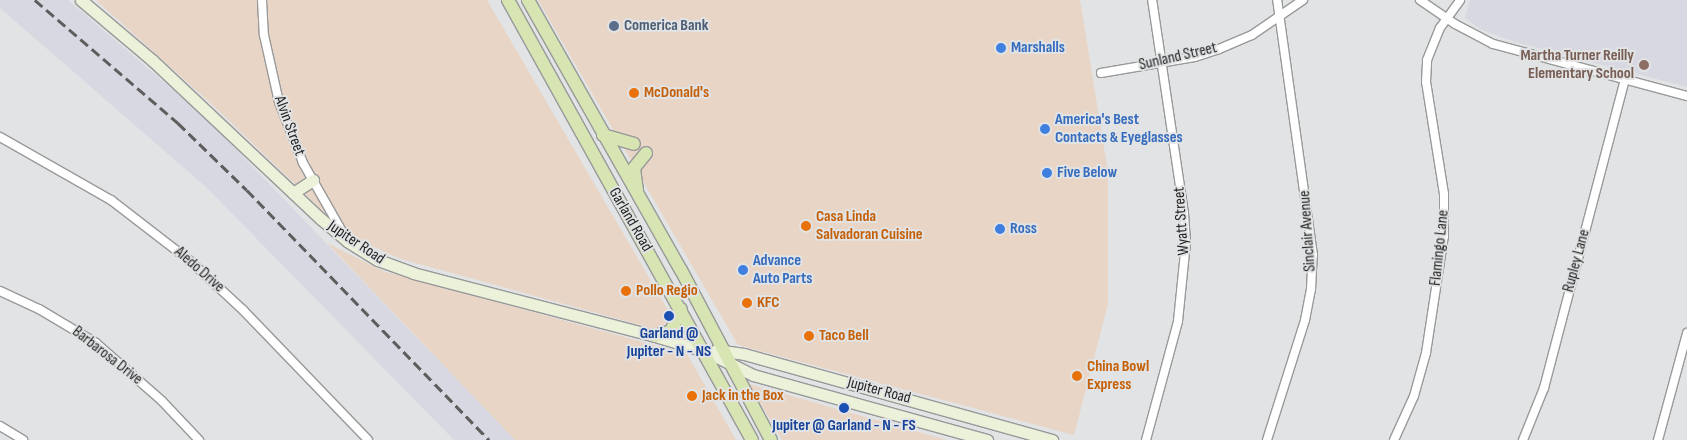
<!DOCTYPE html>
<html>
<head>
<meta charset="utf-8">
<style>
  body { margin:0 }
  #map { position:relative; width:1687px; height:440px; overflow:hidden; background:#e2e3e4; font-family:"Sofia Sans Condensed",sans-serif }
  div>[style] { position:absolute }
  .commercial>* { inset:0; background:#e8d5c5 }
  .built>* { inset:0; background:#d7d8e1 }
  .roads { filter:drop-shadow(1px 0 #98999a) drop-shadow(-1px 0 #98999a) drop-shadow(0 1px #98999a) drop-shadow(0 -1px #98999a) }
  .street>* { height:8px; margin:-4px; padding:0 4px; transform-origin:4px; border-radius:4px; background:#fff }
  .secondary>* { height:11px; margin:-5.5px; padding:0 5.5px; transform-origin:5.5px; border-radius:5.5px; background:#ebf2d9 }
  .primary>* { height:12px; margin:-6px; padding:0 6px; transform-origin:6px; border-radius:6px; background:#d7e5b3 }
  .rail>* { height:2.5px; margin-top:-1.25px; transform-origin:0; background:repeating-linear-gradient(90deg,#5d5d5e 0 10px,transparent 0 15px) }
  .dots>* { width:14px; height:14px; translate:-50% -50%; box-sizing:border-box; border:2px solid #e2e3e4; border-radius:50% }
  span { translate:-50% -50%; white-space:nowrap; text-align:center; line-height:1.15; -webkit-text-stroke:4px #e2e3e4; paint-order:stroke }
  .service-label { font-size:16px; color:#4e5e75; font-weight:700 }
  .left { translate:0 -50%; text-align:left }
  .shop-label { font-size:16px; color:#366cbe; font-weight:700 }
  .education-label { font-size:16px; color:#785e54; font-weight:700 }
  .right { translate:-100% -50%; text-align:right }
  .street-label { font-size:16px; color:#242425 }
  .food-label { font-size:16px; color:#c56008; font-weight:700 }
  .transit-label { font-size:16px; color:#164399; font-weight:700 }
</style>
</head>
<body>
<div id="map">
  <div class="commercial">
    <div style="clip-path:polygon(96px 0,487px 0,672px 317px,658px 330px,401px 259px,349px 236px,218px 110px)"></div>
    <div style="clip-path:polygon(538px 0,1080px 0,1108px 172px,1108px 304px,1074px 435px,738px 345px)"></div>
    <div style="clip-path:polygon(327px 243px,383px 271px,687px 354px,736px 440px,515px 440px)"></div>
    <div style="clip-path:polygon(749px 384px,947px 440px,782px 440px)"></div>
  </div>
  <div class="built">
    <div style="clip-path:polygon(0 0,68px 0,205px 117px,515px 440px,454px 440px,206px 187px,0 8px)"></div>
    <div style="clip-path:polygon(1470px 0,1687px 0,1687px 87px,1515px 42px,1480px 29px,1465px 18px)"></div>
  </div>
  <div class="roads">
    <div class="street">
      <div style="left:262px;top:0;width:35px;rotate:87deg"></div>
      <div style="left:264px;top:35px;width:69px;rotate:77.4deg"></div>
      <div style="left:279px;top:102px;width:66px;rotate:68.5deg"></div>
      <div style="left:303px;top:163px;width:89px;rotate:60.3deg"></div>
      <div style="left:1420px;top:0;width:42px;rotate:34.4deg"></div>
      <div style="left:1455px;top:24px;width:43px;rotate:27.8deg"></div>
      <div style="left:1493px;top:44px;width:201px;rotate:15deg"></div>
      <div style="left:1101px;top:73px;width:95px;rotate:-9.7deg"></div>
      <div style="left:1195px;top:57px;width:25px;rotate:-18deg"></div>
      <div style="left:1219px;top:49px;width:36px;rotate:-23deg"></div>
      <div style="left:1252px;top:35px;width:62px;rotate:-34.5deg"></div>
      <div style="left:0;top:137px;width:128px;rotate:29.6deg"></div>
      <div style="left:111px;top:200px;width:98px;rotate:37.6deg"></div>
      <div style="left:189px;top:260px;width:74px;rotate:42.8deg"></div>
      <div style="left:243px;top:310px;width:180px;rotate:46.1deg"></div>
      <div style="left:0;top:291px;width:43px;rotate:24.8deg"></div>
      <div style="left:39px;top:309px;width:66px;rotate:30.8deg"></div>
      <div style="left:96px;top:343px;width:88px;rotate:41.3deg"></div>
      <div style="left:162px;top:401px;width:54px;rotate:46.5deg"></div>
      <div style="left:0;top:426px;width:27px;rotate:31deg"></div>
      <div style="left:1146px;top:440px;width:123px;rotate:-74.9deg"></div>
      <div style="left:1178px;top:321px;width:79px;rotate:-84.2deg"></div>
      <div style="left:1186px;top:242px;width:29px;rotate:-94deg"></div>
      <div style="left:1184px;top:213px;width:215px;rotate:-98.5deg"></div>
      <div style="left:1267px;top:440px;width:126px;rotate:-72.4deg"></div>
      <div style="left:1305px;top:320px;width:32px;rotate:-79deg"></div>
      <div style="left:1311px;top:289px;width:34px;rotate:-87deg"></div>
      <div style="left:1313px;top:255px;width:258px;rotate:-98deg"></div>
      <div style="left:1394px;top:440px;width:48px;rotate:-65.6deg"></div>
      <div style="left:1414px;top:396px;width:45px;rotate:-74.4deg"></div>
      <div style="left:1426px;top:353px;width:118px;rotate:-81.3deg"></div>
      <div style="left:1444px;top:236px;width:42px;rotate:-90deg"></div>
      <div style="left:1444px;top:194px;width:113px;rotate:-99.1deg"></div>
      <div style="left:1426px;top:82px;width:22px;rotate:-87deg"></div>
      <div style="left:1427px;top:60px;width:35px;rotate:-68deg"></div>
      <div style="left:1440px;top:28px;width:34px;rotate:-54deg"></div>
      <div style="left:1523px;top:440px;width:56px;rotate:-68deg"></div>
      <div style="left:1544px;top:388px;width:318px;rotate:-75.3deg"></div>
      <div style="left:1658px;top:440px;width:111px;rotate:-74.8deg"></div>
    </div>
    <div class="secondary">
      <div style="left:81px;top:0;width:93px;rotate:40.2deg"></div>
      <div style="left:152px;top:60px;width:232px;rotate:43.3deg"></div>
      <div style="left:321px;top:219px;width:34px;rotate:40deg"></div>
      <div style="left:347px;top:241px;width:36px;rotate:32deg"></div>
      <div style="left:378px;top:260px;width:37px;rotate:20deg"></div>
      <div style="left:413px;top:273px;width:250px;rotate:14.6deg"></div>
      <div style="left:655px;top:336px;width:52px;rotate:16.7deg"></div>
      <div style="left:705px;top:351px;width:54px;rotate:26.6deg"></div>
      <div style="left:753px;top:375px;width:243px;rotate:15.5deg"></div>
      <div style="left:293px;top:193px;width:24px;rotate:-33deg"></div>
      <div style="left:716px;top:350px;width:28px;rotate:8deg"></div>
      <div style="left:744px;top:354px;width:320px;rotate:15.6deg"></div>
    </div>
    <div class="primary">
      <div style="left:508px;top:0;width:503px;rotate:60.99deg"></div>
      <div style="left:528px;top:0;width:310px;rotate:60.5deg"></div>
      <div style="left:681px;top:270px;width:192px;rotate:62.1deg"></div>
      <div style="left:603px;top:135px;width:32px;rotate:16deg"></div>
      <div style="left:637px;top:190px;width:22px;rotate:-98deg"></div>
      <div style="left:634px;top:168px;width:19px;rotate:-51deg"></div>
      <div style="left:655px;top:336px;width:17px;rotate:-17deg"></div>
      <div style="left:671px;top:331px;width:24px;rotate:-66deg"></div>
    </div>
  </div>
  <div class="rail">
    <div style="left:35px;top:0;width:189px;rotate:40.7deg"></div>
    <div style="left:178px;top:123px;width:96px;rotate:44.2deg"></div>
    <div style="left:247px;top:190px;width:348px;rotate:45.9deg"></div>
  </div>
  <div class="dots">
    <div style="left:614px;top:26px;background:#5c6f8a"></div>
    <div style="left:1001px;top:48px;background:#3f7fe0"></div>
    <div style="left:1644px;top:65px;background:#8d6e63"></div>
    <div style="left:634px;top:93px;background:#e8710a"></div>
    <div style="left:1045px;top:129px;background:#3f7fe0"></div>
    <div style="left:1047px;top:173px;background:#3f7fe0"></div>
    <div style="left:806px;top:226px;background:#e8710a"></div>
    <div style="left:1000px;top:229px;background:#3f7fe0"></div>
    <div style="left:743px;top:270px;background:#3f7fe0"></div>
    <div style="left:626px;top:291px;background:#e8710a"></div>
    <div style="left:747px;top:303px;background:#e8710a"></div>
    <div style="left:669px;top:316px;background:#1a4fb4"></div>
    <div style="left:809px;top:336px;background:#e8710a"></div>
    <div style="left:1077px;top:376px;background:#e8710a"></div>
    <div style="left:692px;top:396px;background:#e8710a"></div>
    <div style="left:844px;top:408px;background:#1a4fb4"></div>
  </div>
  <div class="service-label">
    <span class="left" style="left:624px;top:26px">Comerica Bank</span>
  </div>
  <div class="shop-label">
    <span class="left" style="left:1011px;top:48px">Marshalls</span>
    <span class="left" style="left:1055px;top:129px">America's Best<br>Contacts &amp; Eyeglasses</span>
    <span class="left" style="left:1057px;top:173px">Five Below</span>
    <span class="left" style="left:1010px;top:229px">Ross</span>
    <span class="left" style="left:753px;top:270px">Advance<br>Auto Parts</span>
  </div>
  <div class="education-label">
    <span class="right" style="left:1634px;top:65px">Martha Turner Reilly<br>Elementary School</span>
  </div>
  <div class="street-label">
    <span style="left:1178px;top:57px;rotate:-13deg">Sunland Street</span>
    <span style="left:289px;top:126px;rotate:70deg">Alvin Street</span>
    <span style="left:630px;top:220px;rotate:60deg">Garland Road</span>
    <span style="left:1182px;top:221px;rotate:-94deg">Wyatt Street</span>
    <span style="left:1308px;top:231px;rotate:-94deg">Sinclair Avenue</span>
    <span style="left:356px;top:243px;rotate:34deg">Jupiter Road</span>
    <span style="left:1440px;top:248px;rotate:-84deg">Flamingo Lane</span>
    <span style="left:1577px;top:261px;rotate:-75deg">Rupley Lane</span>
    <span style="left:199px;top:270px;rotate:41deg">Aledo Drive</span>
    <span style="left:107px;top:356px;rotate:38deg">Barbarosa Drive</span>
    <span style="left:879px;top:391px;rotate:15deg">Jupiter Road</span>
  </div>
  <div class="food-label">
    <span class="left" style="left:644px;top:93px">McDonald's</span>
    <span class="left" style="left:816px;top:226px">Casa Linda<br>Salvadoran Cuisine</span>
    <span class="left" style="left:636px;top:291px">Pollo Regio</span>
    <span class="left" style="left:757px;top:303px">KFC</span>
    <span class="left" style="left:819px;top:336px">Taco Bell</span>
    <span class="left" style="left:1087px;top:376px">China Bowl<br>Express</span>
    <span class="left" style="left:702px;top:396px">Jack in the Box</span>
  </div>
  <div class="transit-label">
    <span style="left:669px;top:343px">Garland @<br>Jupiter - N - NS</span>
    <span style="left:844px;top:426px">Jupiter @ Garland - N - FS</span>
  </div>
</div>
</body>
</html>
